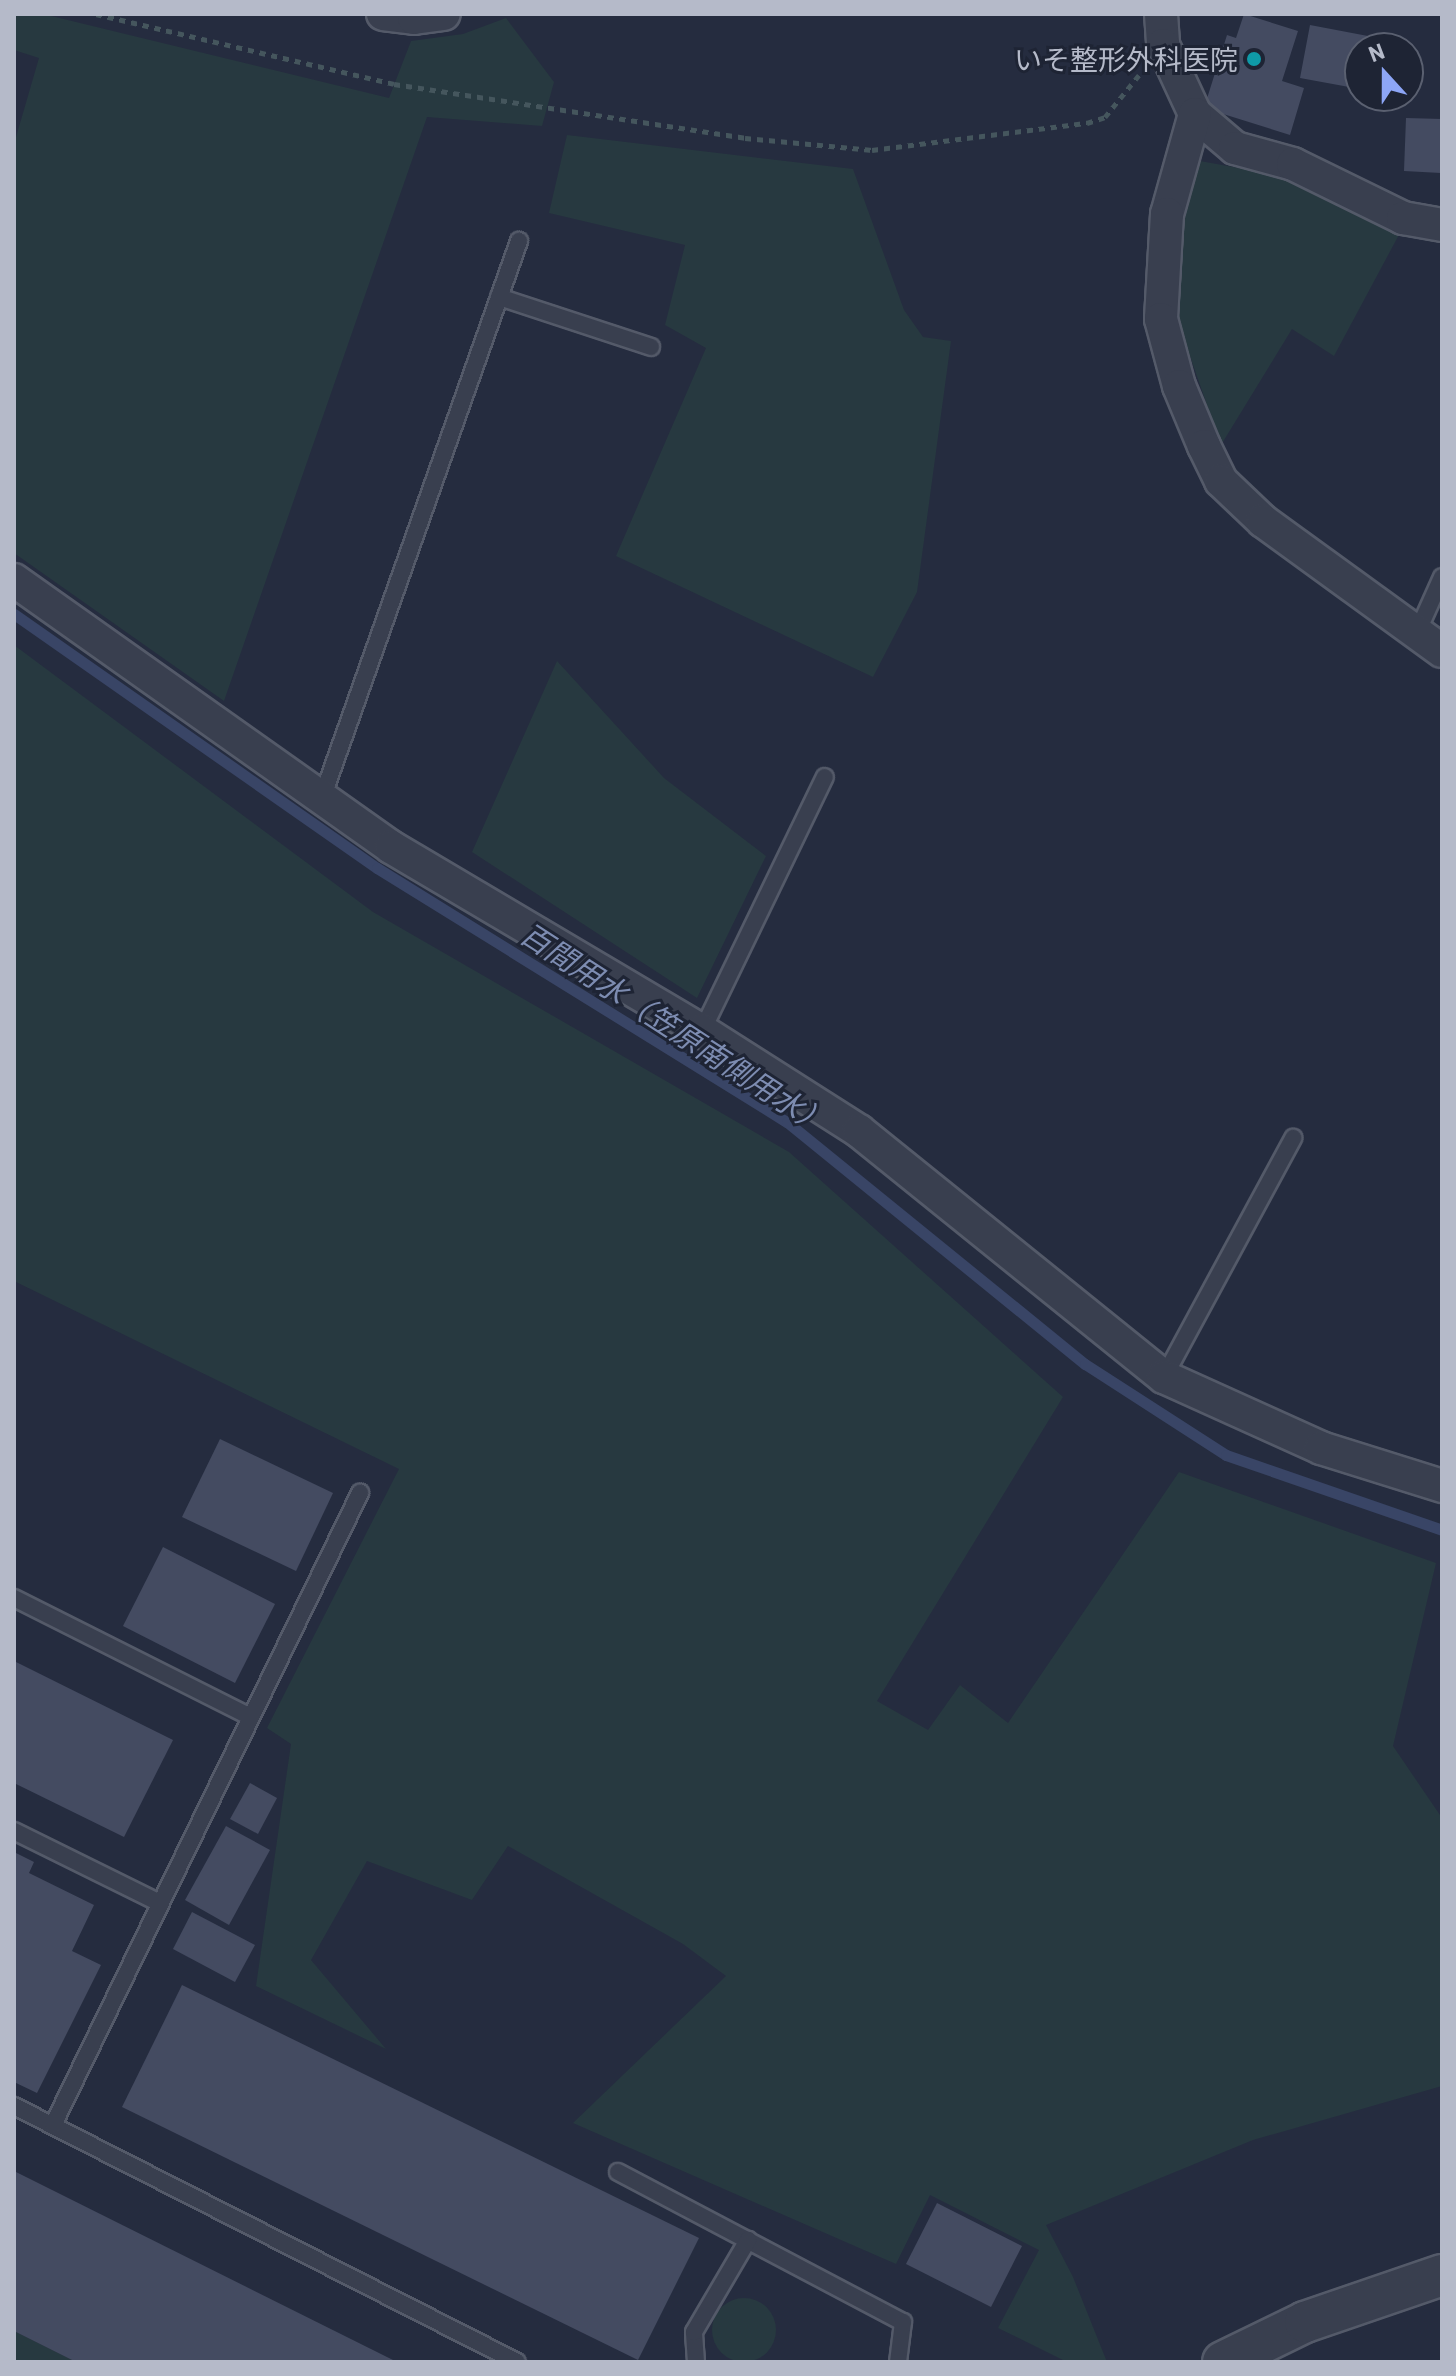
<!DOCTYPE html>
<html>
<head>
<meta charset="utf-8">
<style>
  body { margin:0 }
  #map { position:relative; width:1456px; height:2376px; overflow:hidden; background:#252c3f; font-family:Barlow,"Noto Sans JP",sans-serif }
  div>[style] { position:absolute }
  .green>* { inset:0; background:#273940 }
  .round { border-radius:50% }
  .stream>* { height:11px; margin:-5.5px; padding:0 5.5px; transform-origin:5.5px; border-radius:5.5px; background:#394566 }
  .building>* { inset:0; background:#444b61 }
  .path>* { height:5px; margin-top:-2.5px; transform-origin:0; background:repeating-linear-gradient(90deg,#45565d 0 6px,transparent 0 12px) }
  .roads { filter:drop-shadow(2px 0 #545a69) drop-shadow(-2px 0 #545a69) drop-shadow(0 2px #545a69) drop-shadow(0 -2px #545a69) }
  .service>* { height:16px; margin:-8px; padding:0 8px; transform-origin:8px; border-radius:8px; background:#393f4f }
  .minor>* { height:32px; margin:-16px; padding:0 16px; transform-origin:16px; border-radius:16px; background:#393f4f }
  .tertiary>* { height:40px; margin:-20px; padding:0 20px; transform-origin:20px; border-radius:20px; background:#393f4f }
  .dots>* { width:22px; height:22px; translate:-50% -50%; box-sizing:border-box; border:4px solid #1e2434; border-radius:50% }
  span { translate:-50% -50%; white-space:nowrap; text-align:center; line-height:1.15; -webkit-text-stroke:6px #1e2434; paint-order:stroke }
  .poi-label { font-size:28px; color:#b5bac9 }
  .right { translate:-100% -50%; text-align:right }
  .water-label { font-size:30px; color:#7d8cb1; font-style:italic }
  .frame { position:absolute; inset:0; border:16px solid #b5bac9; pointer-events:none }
  .north { position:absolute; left:1344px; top:32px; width:80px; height:80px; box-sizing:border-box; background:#1e2434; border:2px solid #5a6070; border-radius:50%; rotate:339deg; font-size:22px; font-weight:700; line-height:32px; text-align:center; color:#b5bac9 }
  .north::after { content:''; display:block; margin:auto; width:28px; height:36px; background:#8da6f7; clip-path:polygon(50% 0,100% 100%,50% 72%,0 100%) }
</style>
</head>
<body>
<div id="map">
  <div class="green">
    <div style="clip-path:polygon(14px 14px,43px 14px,389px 98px,411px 41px,463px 34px,506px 18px,554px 82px,542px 126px,427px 117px,224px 701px,14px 553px,14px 144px,39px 58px,14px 50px)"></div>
    <div style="clip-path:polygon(567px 135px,853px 169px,904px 310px,923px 337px,951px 341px,917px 592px,873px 677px,616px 556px,706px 348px,665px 325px,685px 245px,549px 213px)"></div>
    <div style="clip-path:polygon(1200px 161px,1300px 179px,1401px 231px,1334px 356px,1292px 329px,1221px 445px,1177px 319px,1181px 218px)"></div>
    <div style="clip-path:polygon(14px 645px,373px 912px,789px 1152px,1063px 1397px,877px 1701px,928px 1730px,960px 1685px,1008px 1723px,1179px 1472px,1436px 1563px,1393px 1746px,1442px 1818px,1442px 2086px,1253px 2140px,1046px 2225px,1073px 2277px,1107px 2362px,1067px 2362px,998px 2328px,1039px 2250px,930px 2195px,896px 2264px,573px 2123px,726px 1976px,683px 1944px,508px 1846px,472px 1900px,367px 1861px,311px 1960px,386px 2049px,256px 1986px,291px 1744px,267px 1728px,399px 1469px,14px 1281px)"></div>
    <div style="clip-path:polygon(557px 661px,664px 778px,766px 856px,697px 998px,472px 852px)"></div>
    <div class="round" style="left:712px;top:2298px;width:64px;height:64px"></div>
    <div style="clip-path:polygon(14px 2331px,76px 2362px,14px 2362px)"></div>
  </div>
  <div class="stream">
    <div style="left:14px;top:614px;width:443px;rotate:35deg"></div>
    <div style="left:377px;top:868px;width:482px;rotate:31.8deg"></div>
    <div style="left:787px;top:1122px;width:384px;rotate:39.1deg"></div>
    <div style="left:1085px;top:1364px;width:168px;rotate:32.8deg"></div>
    <div style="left:1226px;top:1455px;width:229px;rotate:19.1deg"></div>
  </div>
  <div class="building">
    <div style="clip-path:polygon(1244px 14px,1298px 31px,1282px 81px,1304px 88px,1290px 135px,1204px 108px,1227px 35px,1236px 38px)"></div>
    <div style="clip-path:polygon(1310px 25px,1410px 44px,1410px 48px,1360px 48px,1360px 89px,1300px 78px)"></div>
    <div style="clip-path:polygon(1406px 118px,1442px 119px,1441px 173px,1404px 171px)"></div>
    <div style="clip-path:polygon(220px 1439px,333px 1493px,296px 1571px,182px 1517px)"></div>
    <div style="clip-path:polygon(163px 1547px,275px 1604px,235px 1683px,123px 1626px)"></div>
    <div style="clip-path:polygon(14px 1661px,173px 1740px,124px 1837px,14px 1783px)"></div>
    <div style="clip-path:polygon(250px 1783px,277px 1798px,258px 1834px,230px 1819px)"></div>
    <div style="clip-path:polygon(226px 1826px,270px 1850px,229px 1925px,185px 1900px)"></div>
    <div style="clip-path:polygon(14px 1852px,34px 1862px,29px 1873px,94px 1905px,72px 1951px,101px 1965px,37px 2093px,14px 2082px)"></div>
    <div style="clip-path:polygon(192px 1912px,255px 1945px,235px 1982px,173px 1949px)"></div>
    <div style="clip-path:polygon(182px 1985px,699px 2238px,638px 2360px,122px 2107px)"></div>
    <div style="clip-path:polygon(14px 2171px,397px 2362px,76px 2362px,14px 2331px)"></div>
    <div style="clip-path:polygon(937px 2203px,1022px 2246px,991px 2307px,906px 2264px)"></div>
  </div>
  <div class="path">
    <div style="left:96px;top:14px;width:306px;rotate:13.2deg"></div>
    <div style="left:394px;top:84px;width:355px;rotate:8.7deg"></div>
    <div style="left:745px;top:138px;width:128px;rotate:5.4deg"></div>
    <div style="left:872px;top:150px;width:217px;rotate:-7.2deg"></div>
    <div style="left:1087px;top:123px;width:19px;rotate:-18deg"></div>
    <div style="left:1105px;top:117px;width:54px;rotate:-51deg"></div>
  </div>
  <div class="roads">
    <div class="service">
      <div style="left:499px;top:297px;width:160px;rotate:18.2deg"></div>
      <div style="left:1417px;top:633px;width:61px;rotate:-65.9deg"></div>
      <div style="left:322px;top:798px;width:591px;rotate:-70.52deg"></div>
      <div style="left:702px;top:1031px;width:282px;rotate:-64.2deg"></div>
      <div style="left:1164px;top:1377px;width:272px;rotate:-61.6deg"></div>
      <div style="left:14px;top:1598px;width:265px;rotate:26.7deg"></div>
      <div style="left:14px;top:1831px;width:163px;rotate:26.3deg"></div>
      <div style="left:14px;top:2106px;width:564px;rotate:26.97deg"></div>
      <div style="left:53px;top:2125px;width:703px;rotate:-64.09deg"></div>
      <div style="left:618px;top:2172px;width:322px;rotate:27.8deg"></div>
      <div style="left:903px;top:2322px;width:40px;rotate:97.1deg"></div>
      <div style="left:696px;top:2362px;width:30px;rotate:-94deg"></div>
      <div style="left:694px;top:2332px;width:107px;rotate:-59.6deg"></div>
    </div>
    <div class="minor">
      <div style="left:383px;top:14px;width:31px;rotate:7deg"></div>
      <div style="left:414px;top:18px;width:30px;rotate:-8deg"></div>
      <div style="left:1161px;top:14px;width:31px;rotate:86deg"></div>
      <div style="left:1163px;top:45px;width:76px;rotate:65.1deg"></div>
      <div style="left:1195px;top:114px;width:52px;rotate:40.4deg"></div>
      <div style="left:1235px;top:148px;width:60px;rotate:15.4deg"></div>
      <div style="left:1293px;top:164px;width:123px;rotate:26.1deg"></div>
      <div style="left:1403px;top:218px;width:40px;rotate:10deg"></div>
      <div style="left:1195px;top:114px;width:104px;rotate:105.6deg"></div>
      <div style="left:1167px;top:214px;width:105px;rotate:93.3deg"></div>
      <div style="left:1161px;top:319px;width:69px;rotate:75deg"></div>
      <div style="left:1179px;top:386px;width:65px;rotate:67.4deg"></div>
      <div style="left:1204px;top:446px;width:39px;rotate:64deg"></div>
      <div style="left:1221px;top:481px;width:58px;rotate:43.6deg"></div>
      <div style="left:1263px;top:521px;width:221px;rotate:36deg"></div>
      <div style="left:14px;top:580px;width:462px;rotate:35.3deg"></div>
      <div style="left:391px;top:847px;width:361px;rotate:30.6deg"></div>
      <div style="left:702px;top:1031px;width:186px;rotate:32.5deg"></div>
      <div style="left:859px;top:1131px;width:392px;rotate:38.9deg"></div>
      <div style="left:1164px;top:1377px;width:172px;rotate:24.3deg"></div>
      <div style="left:1321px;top:1448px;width:127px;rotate:17.4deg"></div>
    </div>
    <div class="tertiary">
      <div style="left:1223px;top:2362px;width:91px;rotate:-26deg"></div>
      <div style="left:1305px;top:2322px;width:145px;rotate:-18.9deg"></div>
    </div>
  </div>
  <div class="dots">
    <div style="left:1254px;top:59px;background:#0f9aa8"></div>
  </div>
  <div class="poi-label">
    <span class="right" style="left:1238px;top:59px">いそ整形外科医院</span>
  </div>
  <div class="water-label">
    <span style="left:675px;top:1028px;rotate:33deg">百間用水（笠原南側用水）</span>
  </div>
  <div class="frame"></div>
  <div class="north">N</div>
</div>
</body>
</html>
